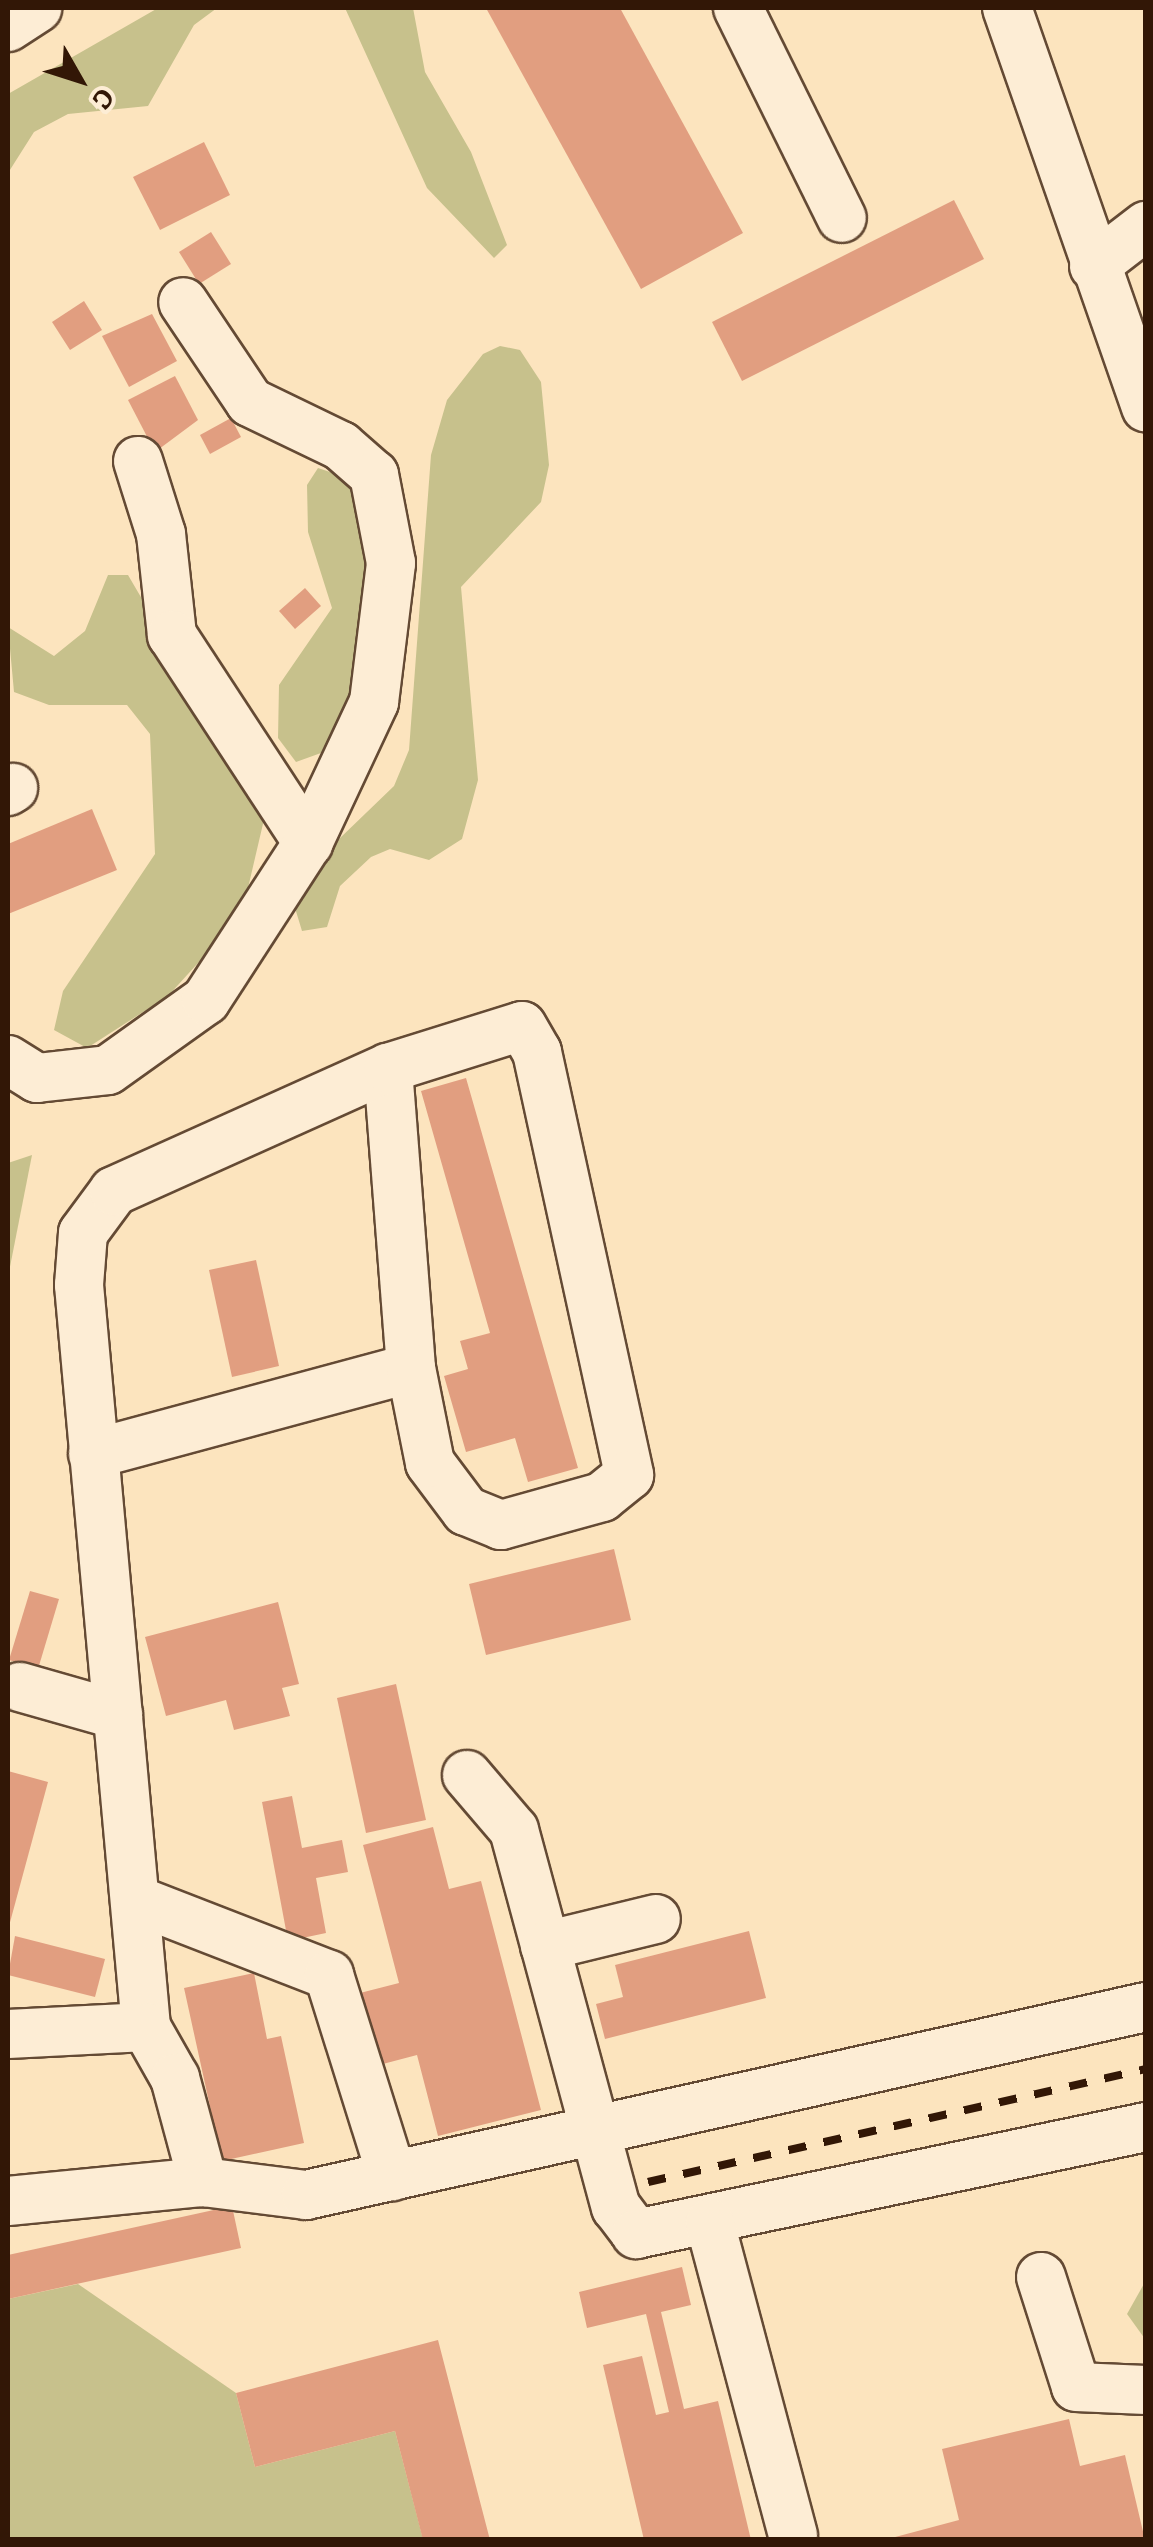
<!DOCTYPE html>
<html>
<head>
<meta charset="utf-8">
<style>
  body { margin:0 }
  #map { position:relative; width:1153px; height:2547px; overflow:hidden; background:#fce4be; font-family:Alegreya,serif }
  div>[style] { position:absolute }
  .green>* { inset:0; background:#c7c18c }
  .building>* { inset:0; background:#e19e80 }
  .roads { filter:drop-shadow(2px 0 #644a34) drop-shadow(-2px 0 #644a34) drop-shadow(0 2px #644a34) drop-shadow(0 -2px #644a34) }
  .minor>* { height:48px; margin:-24px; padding:0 24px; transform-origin:24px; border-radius:24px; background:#fdedd5 }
  .rail>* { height:8px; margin-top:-4px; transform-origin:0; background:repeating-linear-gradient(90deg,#321706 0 18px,transparent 0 36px) }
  span { translate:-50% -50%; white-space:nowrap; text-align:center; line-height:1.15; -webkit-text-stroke:9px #fdedd5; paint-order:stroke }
  .frame { position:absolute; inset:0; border:10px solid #321706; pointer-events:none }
  .north { position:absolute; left:30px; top:30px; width:100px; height:100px; -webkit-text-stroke:8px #fdedd5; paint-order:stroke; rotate:129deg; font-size:28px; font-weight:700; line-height:40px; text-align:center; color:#321706 }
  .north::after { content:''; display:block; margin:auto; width:35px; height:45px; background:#321706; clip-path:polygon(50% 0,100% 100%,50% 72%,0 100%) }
</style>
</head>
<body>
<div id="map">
  <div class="green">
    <div style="clip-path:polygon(158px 8px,217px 8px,194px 25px,148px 106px,68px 114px,34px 132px,8px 173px,8px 94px)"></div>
    <div style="clip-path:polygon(345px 8px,413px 8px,425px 72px,471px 152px,507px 245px,494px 258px,427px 188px)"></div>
    <div style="clip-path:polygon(500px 346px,520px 350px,541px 382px,549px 465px,541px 502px,461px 587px,478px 780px,462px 839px,429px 860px,390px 849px,371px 857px,340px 886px,327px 927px,302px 931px,295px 908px,311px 866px,394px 786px,409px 750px,431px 455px,447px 400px,483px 354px)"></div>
    <div style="clip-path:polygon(318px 468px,345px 477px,374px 530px,361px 696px,332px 749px,296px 762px,278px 738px,279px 685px,332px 608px,308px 532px,307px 485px)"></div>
    <div style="clip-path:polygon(108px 575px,128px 575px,266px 811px,248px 888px,208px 952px,168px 996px,87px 1048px,54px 1030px,63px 991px,155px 854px,150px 734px,127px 705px,49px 705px,14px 692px,8px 627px,54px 656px,85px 631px)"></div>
    <div style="clip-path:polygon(32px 1155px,8px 1277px,8px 1163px)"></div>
    <div style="clip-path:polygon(1145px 2282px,1145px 2339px,1127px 2314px)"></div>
    <div style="clip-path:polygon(78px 2284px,236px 2393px,255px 2467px,395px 2431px,423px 2539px,8px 2539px,8px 2299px)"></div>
  </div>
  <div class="building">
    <div style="clip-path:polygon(486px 8px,620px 8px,743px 233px,641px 289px)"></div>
    <div style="clip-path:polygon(204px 142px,230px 195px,160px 230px,133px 177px)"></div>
    <div style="clip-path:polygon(954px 200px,984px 259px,742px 381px,712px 322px)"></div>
    <div style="clip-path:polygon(211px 232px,231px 264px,199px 284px,179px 252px)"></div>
    <div style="clip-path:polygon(84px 301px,102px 330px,70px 350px,52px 322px)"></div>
    <div style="clip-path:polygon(152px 314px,177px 361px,129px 387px,102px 336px)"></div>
    <div style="clip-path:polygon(175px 376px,198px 420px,155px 452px,128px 400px)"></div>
    <div style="clip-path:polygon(231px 418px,241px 437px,210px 454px,200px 435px)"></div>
    <div style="clip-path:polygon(305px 588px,321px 606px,295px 629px,279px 611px)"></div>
    <div style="clip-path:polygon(92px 809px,117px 870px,8px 914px,8px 844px)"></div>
    <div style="clip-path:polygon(466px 1078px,578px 1468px,528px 1482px,515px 1438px,466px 1452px,444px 1376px,468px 1369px,460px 1341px,490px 1333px,421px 1091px)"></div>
    <div style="clip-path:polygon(256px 1260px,279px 1366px,232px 1377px,209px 1270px)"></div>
    <div style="clip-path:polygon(614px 1549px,631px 1620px,486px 1655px,469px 1584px)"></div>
    <div style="clip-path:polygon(30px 1591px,59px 1599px,38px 1669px,9px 1660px)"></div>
    <div style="clip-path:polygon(278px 1602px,299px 1684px,282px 1688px,290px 1716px,234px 1730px,226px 1700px,166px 1716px,145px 1637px)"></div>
    <div style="clip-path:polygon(396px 1684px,426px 1820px,366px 1833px,337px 1698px)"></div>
    <div style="clip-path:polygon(8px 1771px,48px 1782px,9px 1926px,8px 1926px)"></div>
    <div style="clip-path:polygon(292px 1796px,302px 1848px,342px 1840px,348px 1872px,316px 1878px,326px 1933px,288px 1941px,262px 1802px)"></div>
    <div style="clip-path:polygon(433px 1827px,449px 1889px,481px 1881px,541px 2110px,438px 2136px,417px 2055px,379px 2065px,360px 1993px,399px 1983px,363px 1845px)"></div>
    <div style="clip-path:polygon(749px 1931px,766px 1998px,605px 2039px,596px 2004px,623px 1997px,615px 1965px)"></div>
    <div style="clip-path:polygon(15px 1936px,105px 1959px,95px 1997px,8px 1975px)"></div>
    <div style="clip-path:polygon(254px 1973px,267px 2039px,281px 2036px,304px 2143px,222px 2161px,184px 1988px)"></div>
    <div style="clip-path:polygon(232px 2206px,241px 2248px,8px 2299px,8px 2255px)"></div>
    <div style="clip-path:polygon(682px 2267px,691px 2305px,661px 2312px,684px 2409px,718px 2401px,751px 2540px,644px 2540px,603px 2365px,642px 2356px,656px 2415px,669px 2412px,646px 2314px,587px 2328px,579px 2292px)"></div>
    <div style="clip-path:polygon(438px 2340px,490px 2540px,423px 2540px,395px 2431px,255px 2467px,236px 2393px)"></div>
    <div style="clip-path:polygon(1069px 2419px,1080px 2466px,1125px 2455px,1145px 2540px,884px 2540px,959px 2520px,942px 2449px)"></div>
  </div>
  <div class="roads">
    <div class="minor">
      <div style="left:738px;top:8px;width:234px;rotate:63.7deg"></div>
      <div style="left:1007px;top:8px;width:423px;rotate:70.8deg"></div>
      <div style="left:8px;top:27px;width:35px;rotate:-33deg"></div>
      <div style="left:1094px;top:266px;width:66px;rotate:-37.6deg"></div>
      <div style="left:138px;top:461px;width:77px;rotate:72.5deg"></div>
      <div style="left:161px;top:534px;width:102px;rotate:83.8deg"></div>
      <div style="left:172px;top:635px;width:249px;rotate:56.8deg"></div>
      <div style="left:8px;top:791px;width:6px;rotate:-31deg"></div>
      <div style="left:8px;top:1060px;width:34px;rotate:32deg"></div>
      <div style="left:37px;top:1078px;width:71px;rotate:-6.4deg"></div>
      <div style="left:108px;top:1070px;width:120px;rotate:-35.5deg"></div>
      <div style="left:206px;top:1000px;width:187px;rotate:-57deg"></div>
      <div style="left:308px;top:843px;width:156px;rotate:-64.9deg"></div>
      <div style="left:374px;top:702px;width:140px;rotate:-83deg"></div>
      <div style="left:391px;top:563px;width:90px;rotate:-100.9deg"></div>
      <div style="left:374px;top:475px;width:44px;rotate:-138.7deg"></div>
      <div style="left:341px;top:446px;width:101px;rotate:-154.2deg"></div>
      <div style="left:250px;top:402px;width:120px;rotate:-123.8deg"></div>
      <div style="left:93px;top:1454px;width:329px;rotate:-15.1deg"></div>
      <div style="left:411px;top:1368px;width:301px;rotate:-94.4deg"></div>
      <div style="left:20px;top:1687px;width:102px;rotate:15.9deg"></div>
      <div style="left:467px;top:1775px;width:72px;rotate:49.5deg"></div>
      <div style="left:514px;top:1830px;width:391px;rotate:74.9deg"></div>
      <div style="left:616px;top:2207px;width:34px;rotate:53deg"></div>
      <div style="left:636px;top:2234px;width:521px;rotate:-11.85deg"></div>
      <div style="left:136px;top:1900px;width:207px;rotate:21.2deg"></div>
      <div style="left:329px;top:1975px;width:211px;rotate:72.6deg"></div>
      <div style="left:545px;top:1946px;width:114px;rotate:-13.7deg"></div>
      <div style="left:146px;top:2027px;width:745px;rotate:-95.16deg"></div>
      <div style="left:79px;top:1285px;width:52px;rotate:-85.6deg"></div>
      <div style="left:83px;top:1233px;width:52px;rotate:-53.6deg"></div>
      <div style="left:114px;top:1191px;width:300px;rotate:-24.2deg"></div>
      <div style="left:388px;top:1068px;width:140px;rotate:-17.4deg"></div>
      <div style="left:522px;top:1026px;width:30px;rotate:60deg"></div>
      <div style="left:537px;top:1052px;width:433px;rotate:77.7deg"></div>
      <div style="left:629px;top:1475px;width:35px;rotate:141deg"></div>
      <div style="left:602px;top:1497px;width:105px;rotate:164.5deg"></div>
      <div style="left:501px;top:1525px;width:38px;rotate:-158deg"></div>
      <div style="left:466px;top:1511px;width:60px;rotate:-126.9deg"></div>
      <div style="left:430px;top:1463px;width:97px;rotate:-101.3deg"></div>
      <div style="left:8px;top:2034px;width:138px;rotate:-2.9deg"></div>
      <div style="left:146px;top:2027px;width:59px;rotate:60.4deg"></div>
      <div style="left:175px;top:2078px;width:108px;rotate:74.9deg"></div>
      <div style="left:8px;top:2201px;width:196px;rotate:-5.6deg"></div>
      <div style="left:203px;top:2182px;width:104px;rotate:7.2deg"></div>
      <div style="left:306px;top:2195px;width:861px;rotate:-12.62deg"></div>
      <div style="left:710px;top:2223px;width:323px;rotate:75.1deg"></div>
      <div style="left:1041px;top:2277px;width:115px;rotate:72.3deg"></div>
      <div style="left:1076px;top:2387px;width:70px;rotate:2.5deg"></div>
    </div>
  </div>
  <div class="rail">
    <div style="left:648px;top:2182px;width:511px;rotate:-12.78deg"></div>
  </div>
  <div class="frame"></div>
  <div class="north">С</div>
</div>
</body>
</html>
